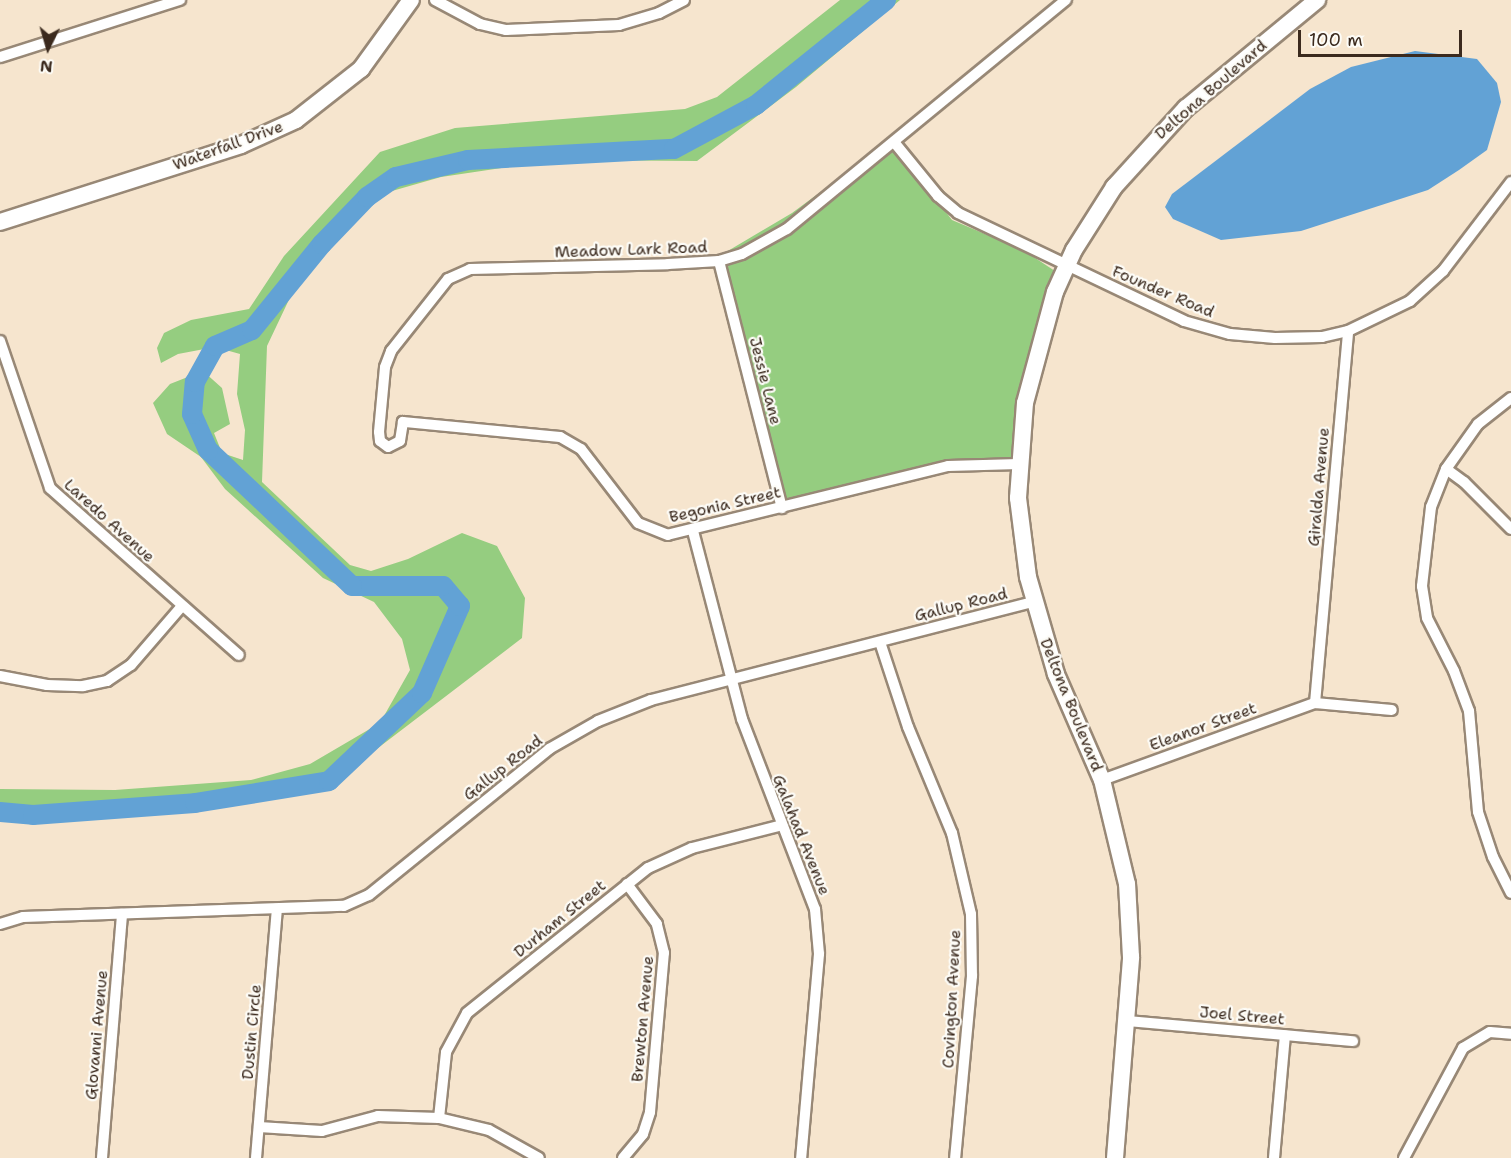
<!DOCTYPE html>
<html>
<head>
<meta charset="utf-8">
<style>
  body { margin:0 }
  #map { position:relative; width:1511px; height:1158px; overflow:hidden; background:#f6e5ce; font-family:"Shantell Sans",sans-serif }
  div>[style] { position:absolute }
  .green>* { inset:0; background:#95cd80 }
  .water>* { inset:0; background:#62a2d5 }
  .river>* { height:20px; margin:-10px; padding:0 10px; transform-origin:10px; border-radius:10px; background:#62a2d5 }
  .roads { filter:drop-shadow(2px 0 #988876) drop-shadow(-2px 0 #988876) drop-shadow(0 2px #988876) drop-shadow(0 -2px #988876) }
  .street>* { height:10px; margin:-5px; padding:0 5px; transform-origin:5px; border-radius:5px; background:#fff }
  .secondary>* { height:16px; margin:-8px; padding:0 8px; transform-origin:8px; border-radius:8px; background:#fff }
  span { translate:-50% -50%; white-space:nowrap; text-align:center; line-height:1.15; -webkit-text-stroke:4.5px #fdfcf7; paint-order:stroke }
  .street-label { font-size:16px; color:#3b2a1e }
  .north { position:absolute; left:18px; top:18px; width:60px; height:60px; -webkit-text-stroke:4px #fdfcf7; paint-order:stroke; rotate:185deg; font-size:16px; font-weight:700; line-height:24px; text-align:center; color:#3b2a1e }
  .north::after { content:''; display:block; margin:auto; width:21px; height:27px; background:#3b2a1e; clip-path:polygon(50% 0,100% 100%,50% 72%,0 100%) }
  .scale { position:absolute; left:1298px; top:30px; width:164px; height:27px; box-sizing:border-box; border:3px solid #3b2a1e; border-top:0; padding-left:8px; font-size:18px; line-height:21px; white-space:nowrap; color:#3b2a1e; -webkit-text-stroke:4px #fdfcf7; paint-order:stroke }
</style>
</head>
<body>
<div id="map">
  <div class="green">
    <div style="clip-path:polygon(840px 0,900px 0,796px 87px,697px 161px,556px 160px,441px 177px,371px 197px,304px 268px,267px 346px,262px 482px,350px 565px,371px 571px,408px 559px,462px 533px,497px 546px,525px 598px,522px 638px,323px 790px,276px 799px,0 810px,0 789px,115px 790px,251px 780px,310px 764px,380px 723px,410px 670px,402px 639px,374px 602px,323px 578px,225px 489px,201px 457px,167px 434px,153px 403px,170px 384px,203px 371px,222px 388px,230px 424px,214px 433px,222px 453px,243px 460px,245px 430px,237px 394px,240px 354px,215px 347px,178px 354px,161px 363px,157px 348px,164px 333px,191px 320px,249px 309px,284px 256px,380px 152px,455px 128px,685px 109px,717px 97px)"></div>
    <div style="clip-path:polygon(891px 140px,952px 220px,1023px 250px,1058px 273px,1026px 367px,1012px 467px,881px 477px,780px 515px,716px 258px,792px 213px)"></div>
  </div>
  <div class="water">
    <div style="clip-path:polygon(1415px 51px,1477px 59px,1497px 83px,1501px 102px,1487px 150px,1459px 170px,1428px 190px,1301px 231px,1221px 240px,1173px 219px,1165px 207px,1172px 194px,1310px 89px,1351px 67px)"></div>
  </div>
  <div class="river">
    <div style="left:0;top:812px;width:33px;rotate:5deg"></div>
    <div style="left:33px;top:815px;width:162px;rotate:-4.2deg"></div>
    <div style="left:195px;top:803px;width:136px;rotate:-9.3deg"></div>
    <div style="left:329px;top:781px;width:128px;rotate:-43.4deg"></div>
    <div style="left:422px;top:693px;width:95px;rotate:-66.4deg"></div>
    <div style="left:460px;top:606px;width:26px;rotate:-130deg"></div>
    <div style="left:443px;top:586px;width:91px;rotate:180deg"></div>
    <div style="left:352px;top:586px;width:198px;rotate:-136.6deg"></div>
    <div style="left:208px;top:450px;width:39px;rotate:-114deg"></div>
    <div style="left:192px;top:414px;width:32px;rotate:-85deg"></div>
    <div style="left:195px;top:382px;width:41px;rotate:-60.9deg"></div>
    <div style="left:215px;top:346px;width:40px;rotate:-23.4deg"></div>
    <div style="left:252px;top:330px;width:111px;rotate:-50.9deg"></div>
    <div style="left:322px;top:244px;width:65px;rotate:-46.2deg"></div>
    <div style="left:367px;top:197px;width:35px;rotate:-35deg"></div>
    <div style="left:396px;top:177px;width:74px;rotate:-13.3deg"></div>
    <div style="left:468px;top:160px;width:206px;rotate:-3.1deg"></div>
    <div style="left:674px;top:149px;width:93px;rotate:-28.2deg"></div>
    <div style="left:756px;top:105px;width:167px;rotate:-38.9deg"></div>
  </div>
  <div class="roads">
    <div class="street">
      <div style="left:435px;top:0;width:51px;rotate:28.1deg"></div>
      <div style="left:480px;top:24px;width:27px;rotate:13deg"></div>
      <div style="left:506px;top:30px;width:113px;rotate:-2.5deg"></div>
      <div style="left:619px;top:25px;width:42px;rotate:-16.7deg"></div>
      <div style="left:659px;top:13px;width:28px;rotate:-27deg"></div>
      <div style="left:0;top:57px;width:189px;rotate:-17.6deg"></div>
      <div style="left:894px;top:142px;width:70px;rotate:50.8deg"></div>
      <div style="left:938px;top:196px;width:26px;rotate:40deg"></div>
      <div style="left:958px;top:213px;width:250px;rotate:25.5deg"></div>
      <div style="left:1184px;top:321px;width:48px;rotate:15.8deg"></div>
      <div style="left:1230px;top:334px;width:45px;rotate:5.1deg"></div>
      <div style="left:1275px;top:338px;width:47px;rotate:-1.2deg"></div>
      <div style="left:1322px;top:337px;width:27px;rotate:-13deg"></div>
      <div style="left:1348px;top:331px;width:69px;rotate:-25.8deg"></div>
      <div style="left:1410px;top:301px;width:45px;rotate:-42.3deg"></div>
      <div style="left:1443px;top:271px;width:112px;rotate:-52.6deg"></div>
      <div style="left:719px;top:261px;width:255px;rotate:75.7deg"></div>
      <div style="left:0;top:341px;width:155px;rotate:71.2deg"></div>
      <div style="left:50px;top:488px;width:252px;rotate:41.5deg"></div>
      <div style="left:1019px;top:464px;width:71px;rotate:178.4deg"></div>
      <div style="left:948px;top:466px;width:288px;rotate:166.2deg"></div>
      <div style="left:668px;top:535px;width:32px;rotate:-158deg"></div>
      <div style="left:638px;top:523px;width:93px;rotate:-127.6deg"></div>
      <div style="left:581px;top:449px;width:24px;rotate:-150deg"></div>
      <div style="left:560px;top:437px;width:158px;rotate:-174.5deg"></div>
      <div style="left:403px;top:422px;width:19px;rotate:99deg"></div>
      <div style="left:400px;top:441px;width:13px;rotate:153deg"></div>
      <div style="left:388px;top:447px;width:10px;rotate:-143deg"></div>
      <div style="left:380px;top:441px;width:9px;rotate:-96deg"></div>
      <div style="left:379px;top:432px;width:65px;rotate:-84.7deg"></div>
      <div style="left:385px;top:367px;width:17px;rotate:-69deg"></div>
      <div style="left:391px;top:351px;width:92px;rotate:-51.6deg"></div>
      <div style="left:448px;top:279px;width:24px;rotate:-24deg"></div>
      <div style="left:470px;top:269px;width:198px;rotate:-1.4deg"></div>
      <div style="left:668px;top:264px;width:51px;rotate:-3.4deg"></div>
      <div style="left:719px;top:261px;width:24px;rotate:-17deg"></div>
      <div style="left:742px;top:254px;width:51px;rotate:-29.1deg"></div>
      <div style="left:787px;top:229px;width:361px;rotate:-39.4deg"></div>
      <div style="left:1446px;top:469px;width:55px;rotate:-54.6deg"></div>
      <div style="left:1478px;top:424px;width:42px;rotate:-38.2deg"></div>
      <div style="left:1511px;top:529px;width:66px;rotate:-135deg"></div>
      <div style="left:1464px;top:482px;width:22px;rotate:-144deg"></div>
      <div style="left:1446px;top:469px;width:41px;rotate:111.5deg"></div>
      <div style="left:1431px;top:507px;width:80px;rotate:96.5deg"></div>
      <div style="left:1422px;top:586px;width:32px;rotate:81deg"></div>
      <div style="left:1427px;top:618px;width:59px;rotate:63deg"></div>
      <div style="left:1454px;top:671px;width:43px;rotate:69.4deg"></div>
      <div style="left:1469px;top:711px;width:101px;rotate:84.9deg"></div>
      <div style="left:1478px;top:812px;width:47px;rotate:71.6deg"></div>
      <div style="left:1493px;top:857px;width:40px;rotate:63.4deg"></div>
      <div style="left:693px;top:531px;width:194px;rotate:75.4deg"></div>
      <div style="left:742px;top:719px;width:204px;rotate:69deg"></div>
      <div style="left:815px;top:909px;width:45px;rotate:84.9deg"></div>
      <div style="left:819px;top:954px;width:205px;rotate:95deg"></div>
      <div style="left:880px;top:642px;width:89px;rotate:71.8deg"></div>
      <div style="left:908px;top:727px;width:115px;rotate:67.5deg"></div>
      <div style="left:952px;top:833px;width:83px;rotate:76.8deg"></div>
      <div style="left:971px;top:914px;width:62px;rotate:89.1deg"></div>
      <div style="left:972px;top:976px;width:183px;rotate:95.3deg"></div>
      <div style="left:0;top:676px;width:48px;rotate:10.8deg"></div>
      <div style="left:47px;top:685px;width:36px;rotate:2deg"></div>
      <div style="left:83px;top:686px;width:25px;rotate:-12deg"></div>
      <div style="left:107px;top:681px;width:29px;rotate:-34deg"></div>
      <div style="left:131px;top:665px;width:78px;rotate:-49.2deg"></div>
      <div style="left:1315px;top:703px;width:373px;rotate:-84.9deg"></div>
      <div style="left:1102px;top:780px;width:226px;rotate:-19.9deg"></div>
      <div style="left:1315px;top:703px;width:77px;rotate:5.2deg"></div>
      <div style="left:0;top:924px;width:24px;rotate:-17deg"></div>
      <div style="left:23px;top:917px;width:321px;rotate:-2deg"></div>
      <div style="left:344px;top:906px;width:27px;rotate:-24deg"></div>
      <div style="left:369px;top:895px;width:232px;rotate:-39deg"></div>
      <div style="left:549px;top:749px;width:56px;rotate:-29.7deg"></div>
      <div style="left:598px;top:721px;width:57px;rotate:-21.6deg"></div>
      <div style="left:651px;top:700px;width:394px;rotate:-14.4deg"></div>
      <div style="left:1127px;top:1021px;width:227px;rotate:5.1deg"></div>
      <div style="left:439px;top:1118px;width:66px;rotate:-83.9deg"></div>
      <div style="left:446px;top:1052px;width:44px;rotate:-61.7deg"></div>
      <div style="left:467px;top:1013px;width:232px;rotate:-38.7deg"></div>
      <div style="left:648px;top:868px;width:48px;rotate:-24.4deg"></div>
      <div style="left:692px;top:848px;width:93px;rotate:-14.3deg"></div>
      <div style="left:259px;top:1127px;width:63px;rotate:3.6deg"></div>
      <div style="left:322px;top:1131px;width:58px;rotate:-15deg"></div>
      <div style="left:378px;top:1116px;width:61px;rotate:1.9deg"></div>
      <div style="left:439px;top:1118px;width:51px;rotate:13.5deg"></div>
      <div style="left:489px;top:1130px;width:57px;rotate:29.2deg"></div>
      <div style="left:102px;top:1158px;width:245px;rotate:-85.3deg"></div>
      <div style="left:256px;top:1158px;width:250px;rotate:-85.2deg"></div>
      <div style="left:623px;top:1158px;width:31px;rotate:-50deg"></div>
      <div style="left:643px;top:1134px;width:23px;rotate:-72deg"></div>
      <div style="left:650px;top:1112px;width:160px;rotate:-85deg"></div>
      <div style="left:664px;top:953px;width:30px;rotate:-104deg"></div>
      <div style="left:657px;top:924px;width:50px;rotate:-126.9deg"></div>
      <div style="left:1274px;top:1158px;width:123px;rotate:-84.9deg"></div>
      <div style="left:1404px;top:1158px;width:125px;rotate:-61.8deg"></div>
      <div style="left:1463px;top:1048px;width:31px;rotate:-31deg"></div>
      <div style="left:1490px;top:1032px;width:21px;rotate:5deg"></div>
    </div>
    <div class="secondary">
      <div style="left:0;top:222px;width:253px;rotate:-17.7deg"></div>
      <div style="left:241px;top:145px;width:60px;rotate:-24.4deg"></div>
      <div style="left:296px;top:120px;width:83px;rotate:-38.1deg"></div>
      <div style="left:361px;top:69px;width:85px;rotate:-54.1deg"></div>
      <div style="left:1115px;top:1158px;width:202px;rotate:-85.4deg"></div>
      <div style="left:1131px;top:957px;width:73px;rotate:-93.1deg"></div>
      <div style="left:1127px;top:884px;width:107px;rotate:-103.5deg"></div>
      <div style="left:1102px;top:780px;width:116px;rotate:-113.5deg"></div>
      <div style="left:1056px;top:674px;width:101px;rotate:-106.1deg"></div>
      <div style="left:1028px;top:577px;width:80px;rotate:-97.2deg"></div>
      <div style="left:1018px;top:498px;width:95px;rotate:-85.8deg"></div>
      <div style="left:1025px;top:403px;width:115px;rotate:-74.9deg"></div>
      <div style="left:1055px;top:292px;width:46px;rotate:-65.7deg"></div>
      <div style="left:1074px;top:250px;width:75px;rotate:-57.6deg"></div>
      <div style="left:1114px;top:187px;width:107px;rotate:-47.7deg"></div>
      <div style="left:1186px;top:108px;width:170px;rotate:-39.5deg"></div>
    </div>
  </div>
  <div class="street-label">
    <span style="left:1211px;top:90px;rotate:-41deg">Deltona Boulevard</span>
    <span style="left:228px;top:146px;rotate:-20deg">Waterfall Drive</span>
    <span style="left:631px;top:250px;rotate:-2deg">Meadow Lark Road</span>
    <span style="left:1163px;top:292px;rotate:23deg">Founder Road</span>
    <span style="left:765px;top:381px;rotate:76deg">Jessie Lane</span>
    <span style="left:1319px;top:487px;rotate:-85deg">Giralda Avenue</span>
    <span style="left:725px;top:505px;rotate:-13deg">Begonia Street</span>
    <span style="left:109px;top:521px;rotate:42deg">Laredo Avenue</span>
    <span style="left:961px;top:605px;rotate:-14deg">Gallup Road</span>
    <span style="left:1071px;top:705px;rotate:68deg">Deltona Boulevard</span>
    <span style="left:1203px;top:727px;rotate:-20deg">Eleanor Street</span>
    <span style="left:503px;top:768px;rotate:-38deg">Gallup Road</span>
    <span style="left:801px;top:835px;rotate:68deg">Galahad Avenue</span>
    <span style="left:560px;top:919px;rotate:-39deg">Durham Street</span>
    <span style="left:952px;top:999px;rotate:-87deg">Covington Avenue</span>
    <span style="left:1242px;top:1016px;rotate:5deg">Joel Street</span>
    <span style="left:643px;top:1019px;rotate:-85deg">Brewton Avenue</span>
    <span style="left:252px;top:1032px;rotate:-85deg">Dustin Circle</span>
    <span style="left:97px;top:1035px;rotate:-85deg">Glovanni Avenue</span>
  </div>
  <div class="north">N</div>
  <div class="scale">100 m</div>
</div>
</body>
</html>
